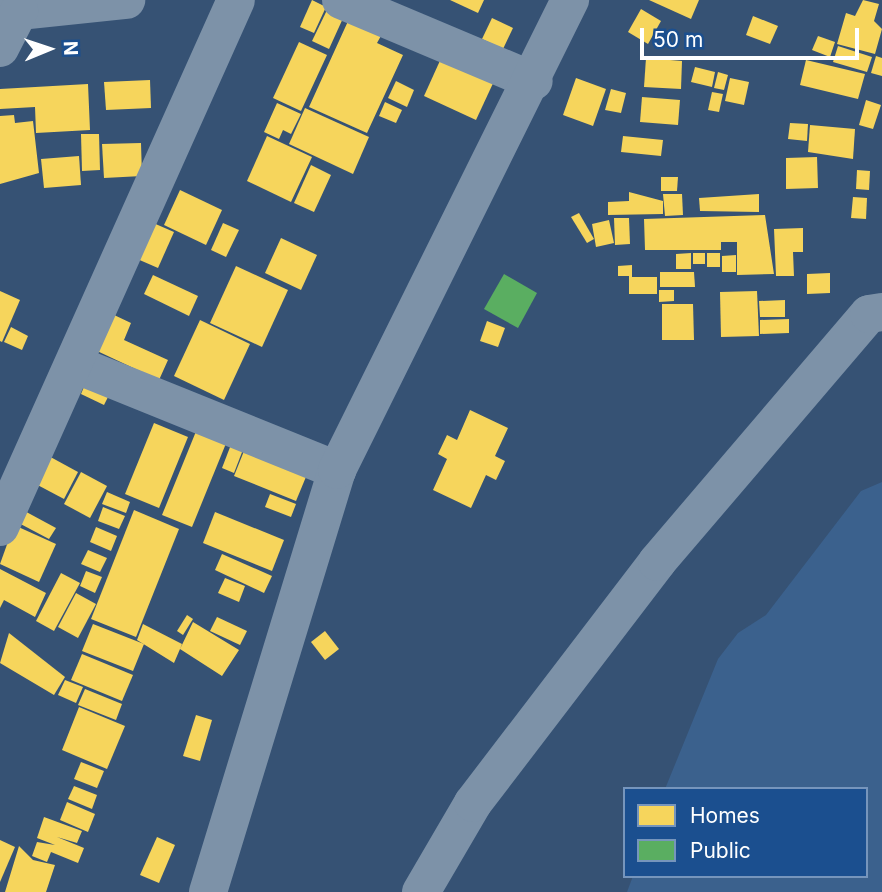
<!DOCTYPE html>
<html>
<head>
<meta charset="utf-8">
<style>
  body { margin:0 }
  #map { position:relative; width:882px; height:892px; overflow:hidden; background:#365274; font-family:Inter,sans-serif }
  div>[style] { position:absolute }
  .water>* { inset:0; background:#3b618d }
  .homes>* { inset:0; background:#f6d55c }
  .public>* { inset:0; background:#5aae61 }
  .minor>* { height:38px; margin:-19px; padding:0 19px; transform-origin:19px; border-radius:19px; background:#7d92a8 }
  span { translate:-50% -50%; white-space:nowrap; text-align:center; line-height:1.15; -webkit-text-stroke:7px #1b4f8f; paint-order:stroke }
  .legend { position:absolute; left:623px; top:787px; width:245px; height:91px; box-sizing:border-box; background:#1b4f8f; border:2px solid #7695bc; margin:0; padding:9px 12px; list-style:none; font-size:21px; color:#fff }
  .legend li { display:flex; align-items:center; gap:14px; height:35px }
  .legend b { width:35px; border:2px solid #7695bc }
  .north { position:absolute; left:14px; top:14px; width:70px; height:70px; -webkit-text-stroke:5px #1b4f8f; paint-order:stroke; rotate:88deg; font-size:19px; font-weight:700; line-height:28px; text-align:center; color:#fff }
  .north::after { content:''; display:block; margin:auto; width:24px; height:32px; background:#fff; clip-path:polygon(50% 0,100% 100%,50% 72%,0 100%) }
  .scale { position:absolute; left:640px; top:28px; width:219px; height:32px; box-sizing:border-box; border:4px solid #fff; border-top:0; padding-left:9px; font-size:21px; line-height:24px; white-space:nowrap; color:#fff; -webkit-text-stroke:5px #1b4f8f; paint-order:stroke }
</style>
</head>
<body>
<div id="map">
  <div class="water">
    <div style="clip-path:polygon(882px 482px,882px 892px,627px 892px,633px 876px,866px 876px,866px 789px,665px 789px,718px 659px,738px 633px,766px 615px,861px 491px)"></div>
  </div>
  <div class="homes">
    <div style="clip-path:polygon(312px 0,326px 7px,314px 33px,300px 27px)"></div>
    <div style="clip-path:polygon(450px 0,484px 0,478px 13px)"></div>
    <div style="clip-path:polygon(649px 0,699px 0,691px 19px)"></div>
    <div style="clip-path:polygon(863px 0,879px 4px,874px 21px,882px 29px,875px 54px,837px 44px,846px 13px,855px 16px)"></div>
    <div style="clip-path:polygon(328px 8px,344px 16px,329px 49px,312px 41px)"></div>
    <div style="clip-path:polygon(641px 9px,661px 21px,648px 44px,628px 32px)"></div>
    <div style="clip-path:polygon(753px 16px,778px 26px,770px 44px,746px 35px)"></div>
    <div style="clip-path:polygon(492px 18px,513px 28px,503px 49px,482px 39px)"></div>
    <div style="clip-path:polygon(349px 19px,382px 34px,377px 43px,403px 55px,367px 133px,309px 107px)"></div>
    <div style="clip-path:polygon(818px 36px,835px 42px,830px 57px,812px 50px)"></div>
    <div style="clip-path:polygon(299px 42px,327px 55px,301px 111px,273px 98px)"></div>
    <div style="clip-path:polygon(838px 46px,872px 57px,867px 72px,833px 62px)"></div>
    <div style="clip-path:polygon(443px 54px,495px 79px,476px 120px,424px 96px)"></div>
    <div style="clip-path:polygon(876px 56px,882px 58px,882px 76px,871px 73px)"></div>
    <div style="clip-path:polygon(646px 58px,682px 61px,681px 89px,644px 87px)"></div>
    <div style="clip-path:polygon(806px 60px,865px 74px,858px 99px,800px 85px)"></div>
    <div style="clip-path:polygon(695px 67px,715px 72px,712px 87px,691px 82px)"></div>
    <div style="clip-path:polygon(718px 72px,728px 75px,724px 90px,714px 88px)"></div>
    <div style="clip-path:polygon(576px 78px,606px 89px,593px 126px,563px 115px)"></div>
    <div style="clip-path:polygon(730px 78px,749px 82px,744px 105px,725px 101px)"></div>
    <div style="clip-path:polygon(150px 80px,151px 108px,106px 110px,104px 82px)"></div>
    <div style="clip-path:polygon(396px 81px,414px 90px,407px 107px,388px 98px)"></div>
    <div style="clip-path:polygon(88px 84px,90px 130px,36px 133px,35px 107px,0 109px,0 89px)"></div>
    <div style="clip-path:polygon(611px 89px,626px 93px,621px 113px,605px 110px)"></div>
    <div style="clip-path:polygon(712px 92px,723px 94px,719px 112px,708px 110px)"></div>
    <div style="clip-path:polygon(642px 97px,680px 100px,678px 125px,640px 122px)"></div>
    <div style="clip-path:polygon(866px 100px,881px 105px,873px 129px,859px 125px)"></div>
    <div style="clip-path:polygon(385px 102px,402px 110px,396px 123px,379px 116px)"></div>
    <div style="clip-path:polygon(277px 103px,301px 114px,291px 134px,283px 130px,279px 139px,264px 132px)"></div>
    <div style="clip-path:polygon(305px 108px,369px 137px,353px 174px,289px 144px)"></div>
    <div style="clip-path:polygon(14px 115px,15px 123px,33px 121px,39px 173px,0 184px,0 116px)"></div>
    <div style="clip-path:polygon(790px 123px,808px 124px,807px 141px,788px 139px)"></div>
    <div style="clip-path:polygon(810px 125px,855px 129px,853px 159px,808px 152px)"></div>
    <div style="clip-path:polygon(81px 134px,99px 134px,100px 170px,82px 171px)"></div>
    <div style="clip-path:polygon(267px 136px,312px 157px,291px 202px,247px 181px)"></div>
    <div style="clip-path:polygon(623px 136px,663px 140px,661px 156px,621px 152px)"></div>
    <div style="clip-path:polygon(141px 143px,142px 176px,104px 178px,102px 144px)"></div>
    <div style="clip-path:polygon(79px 156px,81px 185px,44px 188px,41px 159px)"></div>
    <div style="clip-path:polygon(817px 157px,818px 188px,786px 189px,786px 158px)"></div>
    <div style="clip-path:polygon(311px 165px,331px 175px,314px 212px,294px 203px)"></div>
    <div style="clip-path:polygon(857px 170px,870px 171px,869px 190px,856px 189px)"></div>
    <div style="clip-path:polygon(661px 177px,678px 177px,677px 191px,661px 191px)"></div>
    <div style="clip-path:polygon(180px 190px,222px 210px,206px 245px,164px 225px)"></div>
    <div style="clip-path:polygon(629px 192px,663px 201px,663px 214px,608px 215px,608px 202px,629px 201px)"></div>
    <div style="clip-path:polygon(663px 194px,682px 194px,683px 215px,665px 216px)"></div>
    <div style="clip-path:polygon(759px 194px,759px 212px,700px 211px,699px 198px)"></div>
    <div style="clip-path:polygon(853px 197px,867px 198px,866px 219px,851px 218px)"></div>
    <div style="clip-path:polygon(579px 213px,594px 239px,587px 243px,571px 217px)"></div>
    <div style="clip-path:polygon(765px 215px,774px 274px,737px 275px,737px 242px,721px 242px,721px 250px,645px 250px,644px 219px)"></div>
    <div style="clip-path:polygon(614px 218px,629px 218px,630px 244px,615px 245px)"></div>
    <div style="clip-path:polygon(609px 220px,614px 243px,596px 247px,592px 224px)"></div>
    <div style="clip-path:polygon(151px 222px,174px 232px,158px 268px,135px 258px)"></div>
    <div style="clip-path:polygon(223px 223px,239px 230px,226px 257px,211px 250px)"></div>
    <div style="clip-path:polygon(803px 228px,803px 252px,793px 252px,794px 276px,776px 276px,774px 229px)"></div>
    <div style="clip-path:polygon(281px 238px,317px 255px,301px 290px,265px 273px)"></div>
    <div style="clip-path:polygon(691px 253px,691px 269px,676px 269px,676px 254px)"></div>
    <div style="clip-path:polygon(693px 253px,705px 253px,705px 264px,693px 264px)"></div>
    <div style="clip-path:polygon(707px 253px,720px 253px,720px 267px,707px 267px)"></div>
    <div style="clip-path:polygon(736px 255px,736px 272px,722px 272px,722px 256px)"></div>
    <div style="clip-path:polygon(632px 265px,632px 277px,657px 277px,657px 294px,629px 294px,629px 276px,618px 276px,618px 266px)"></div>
    <div style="clip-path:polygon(236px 266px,288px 290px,262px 347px,210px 323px)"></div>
    <div style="clip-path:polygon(660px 272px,694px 272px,695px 287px,660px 287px)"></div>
    <div style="clip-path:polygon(830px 273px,830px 293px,807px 294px,807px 274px)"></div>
    <div style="clip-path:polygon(153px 275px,198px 296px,189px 316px,144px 294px)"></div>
    <div style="clip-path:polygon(659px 290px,674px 290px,674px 301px,659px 302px)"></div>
    <div style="clip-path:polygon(0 291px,20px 300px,2px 342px,0 341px)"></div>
    <div style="clip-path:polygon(757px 291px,759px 336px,721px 337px,720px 292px)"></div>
    <div style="clip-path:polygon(785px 300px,785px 317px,760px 317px,759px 301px)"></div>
    <div style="clip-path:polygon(662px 304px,693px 304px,694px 340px,662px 340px)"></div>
    <div style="clip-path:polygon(112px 314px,131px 323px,124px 340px,168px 360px,159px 380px,95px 350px)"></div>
    <div style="clip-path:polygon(789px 319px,789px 333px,760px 334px,760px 320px)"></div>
    <div style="clip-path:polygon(200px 320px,250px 344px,224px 400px,174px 376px)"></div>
    <div style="clip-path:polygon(487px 321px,505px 328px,498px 347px,480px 341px)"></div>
    <div style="clip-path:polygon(11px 327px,28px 336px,22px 350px,4px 342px)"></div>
    <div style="clip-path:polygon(89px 375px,113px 387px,104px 405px,81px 394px)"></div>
    <div style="clip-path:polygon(470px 410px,508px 428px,495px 456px,505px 461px,496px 480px,486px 475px,471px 508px,433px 490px,447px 459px,438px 454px,447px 435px,457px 440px)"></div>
    <div style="clip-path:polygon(154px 423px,188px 437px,159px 508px,125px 494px)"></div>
    <div style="clip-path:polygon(197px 429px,227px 441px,192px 527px,162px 515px)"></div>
    <div style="clip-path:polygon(232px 442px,244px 447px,234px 473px,222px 468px)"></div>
    <div style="clip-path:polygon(246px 446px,308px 472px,296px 501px,234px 476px)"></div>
    <div style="clip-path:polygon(45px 454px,78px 472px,64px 499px,30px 481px)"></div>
    <div style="clip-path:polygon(81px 472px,107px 486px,90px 518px,64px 504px)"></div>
    <div style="clip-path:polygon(107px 492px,130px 502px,126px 513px,102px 504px)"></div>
    <div style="clip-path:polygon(270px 494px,296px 504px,291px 517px,265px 507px)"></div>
    <div style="clip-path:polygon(103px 507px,125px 516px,119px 529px,98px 521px)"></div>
    <div style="clip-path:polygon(19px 508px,56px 528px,49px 539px,13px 520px)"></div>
    <div style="clip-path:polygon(134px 510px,179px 529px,136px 637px,91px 619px)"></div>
    <div style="clip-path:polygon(215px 512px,284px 540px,272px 571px,203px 543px)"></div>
    <div style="clip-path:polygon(14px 525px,56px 544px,39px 582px,0 564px)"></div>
    <div style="clip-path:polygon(96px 527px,117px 536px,111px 551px,90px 542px)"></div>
    <div style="clip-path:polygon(88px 550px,107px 558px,100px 572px,81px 564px)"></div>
    <div style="clip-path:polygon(222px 554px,272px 576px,264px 593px,215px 570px)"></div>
    <div style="clip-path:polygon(0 569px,46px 593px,35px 617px,4px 600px,0 608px)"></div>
    <div style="clip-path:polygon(86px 571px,102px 577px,95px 593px,80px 586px)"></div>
    <div style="clip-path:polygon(61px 573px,80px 583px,54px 631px,36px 621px)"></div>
    <div style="clip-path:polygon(225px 578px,245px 586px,239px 602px,218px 593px)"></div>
    <div style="clip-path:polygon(76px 593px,96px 604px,78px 638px,58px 627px)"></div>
    <div style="clip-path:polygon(187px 615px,193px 619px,183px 635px,177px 631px)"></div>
    <div style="clip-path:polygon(217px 617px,247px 631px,240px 645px,210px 631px)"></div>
    <div style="clip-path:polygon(193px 622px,239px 650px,222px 676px,180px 649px,174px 663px,137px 640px,143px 624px,182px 644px,180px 649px)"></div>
    <div style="clip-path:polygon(93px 624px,144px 644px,133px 671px,82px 651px)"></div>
    <div style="clip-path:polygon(325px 631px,339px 649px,325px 660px,311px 642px)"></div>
    <div style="clip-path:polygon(9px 633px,65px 677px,54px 695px,0 663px)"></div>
    <div style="clip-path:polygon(82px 654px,133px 675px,122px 701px,71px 680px)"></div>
    <div style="clip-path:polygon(65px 680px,83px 687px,76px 703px,58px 695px)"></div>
    <div style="clip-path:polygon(85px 689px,122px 704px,116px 720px,78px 705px)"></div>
    <div style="clip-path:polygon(79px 707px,125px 726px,107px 769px,62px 750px)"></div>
    <div style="clip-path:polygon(196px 715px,212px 720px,200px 761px,183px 756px)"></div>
    <div style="clip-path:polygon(81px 762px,104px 771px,97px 788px,74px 779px)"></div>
    <div style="clip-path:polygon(74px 786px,97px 795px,92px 809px,68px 799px)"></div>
    <div style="clip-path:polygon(67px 802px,95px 814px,88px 832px,60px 820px)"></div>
    <div style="clip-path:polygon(44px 817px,82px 831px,77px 843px,57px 837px,84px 848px,78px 863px,51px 852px,47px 862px,32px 856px,37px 842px,55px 845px,37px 838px)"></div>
    <div style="clip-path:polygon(157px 837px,175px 845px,159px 883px,140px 875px)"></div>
    <div style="clip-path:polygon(0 840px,15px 847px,0 882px)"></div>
    <div style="clip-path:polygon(19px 846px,33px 860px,55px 865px,46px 892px,5px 892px)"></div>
  </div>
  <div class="public">
    <div style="clip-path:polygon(504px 274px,537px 293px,518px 328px,484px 309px)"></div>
  </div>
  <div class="minor">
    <div style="left:341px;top:0;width:209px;rotate:22.8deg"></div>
    <div style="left:0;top:13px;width:127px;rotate:-5.9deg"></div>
    <div style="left:0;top:48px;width:42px;rotate:-62.8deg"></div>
    <div style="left:74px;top:364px;width:284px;rotate:22deg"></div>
    <div style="left:0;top:527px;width:577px;rotate:-65.88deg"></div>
    <div style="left:208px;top:892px;width:441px;rotate:-73deg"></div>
    <div style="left:337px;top:470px;width:525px;rotate:-63.63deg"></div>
    <div style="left:421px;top:892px;width:103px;rotate:-59.7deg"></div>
    <div style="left:473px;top:803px;width:303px;rotate:-52.6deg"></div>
    <div style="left:657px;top:562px;width:326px;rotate:-49.5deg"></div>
    <div style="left:869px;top:314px;width:13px;rotate:-9deg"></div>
  </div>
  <ul class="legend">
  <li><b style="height:19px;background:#f6d55c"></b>Homes</li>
  <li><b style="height:19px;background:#5aae61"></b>Public</li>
  </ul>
  <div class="north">N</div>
  <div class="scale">50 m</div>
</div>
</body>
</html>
